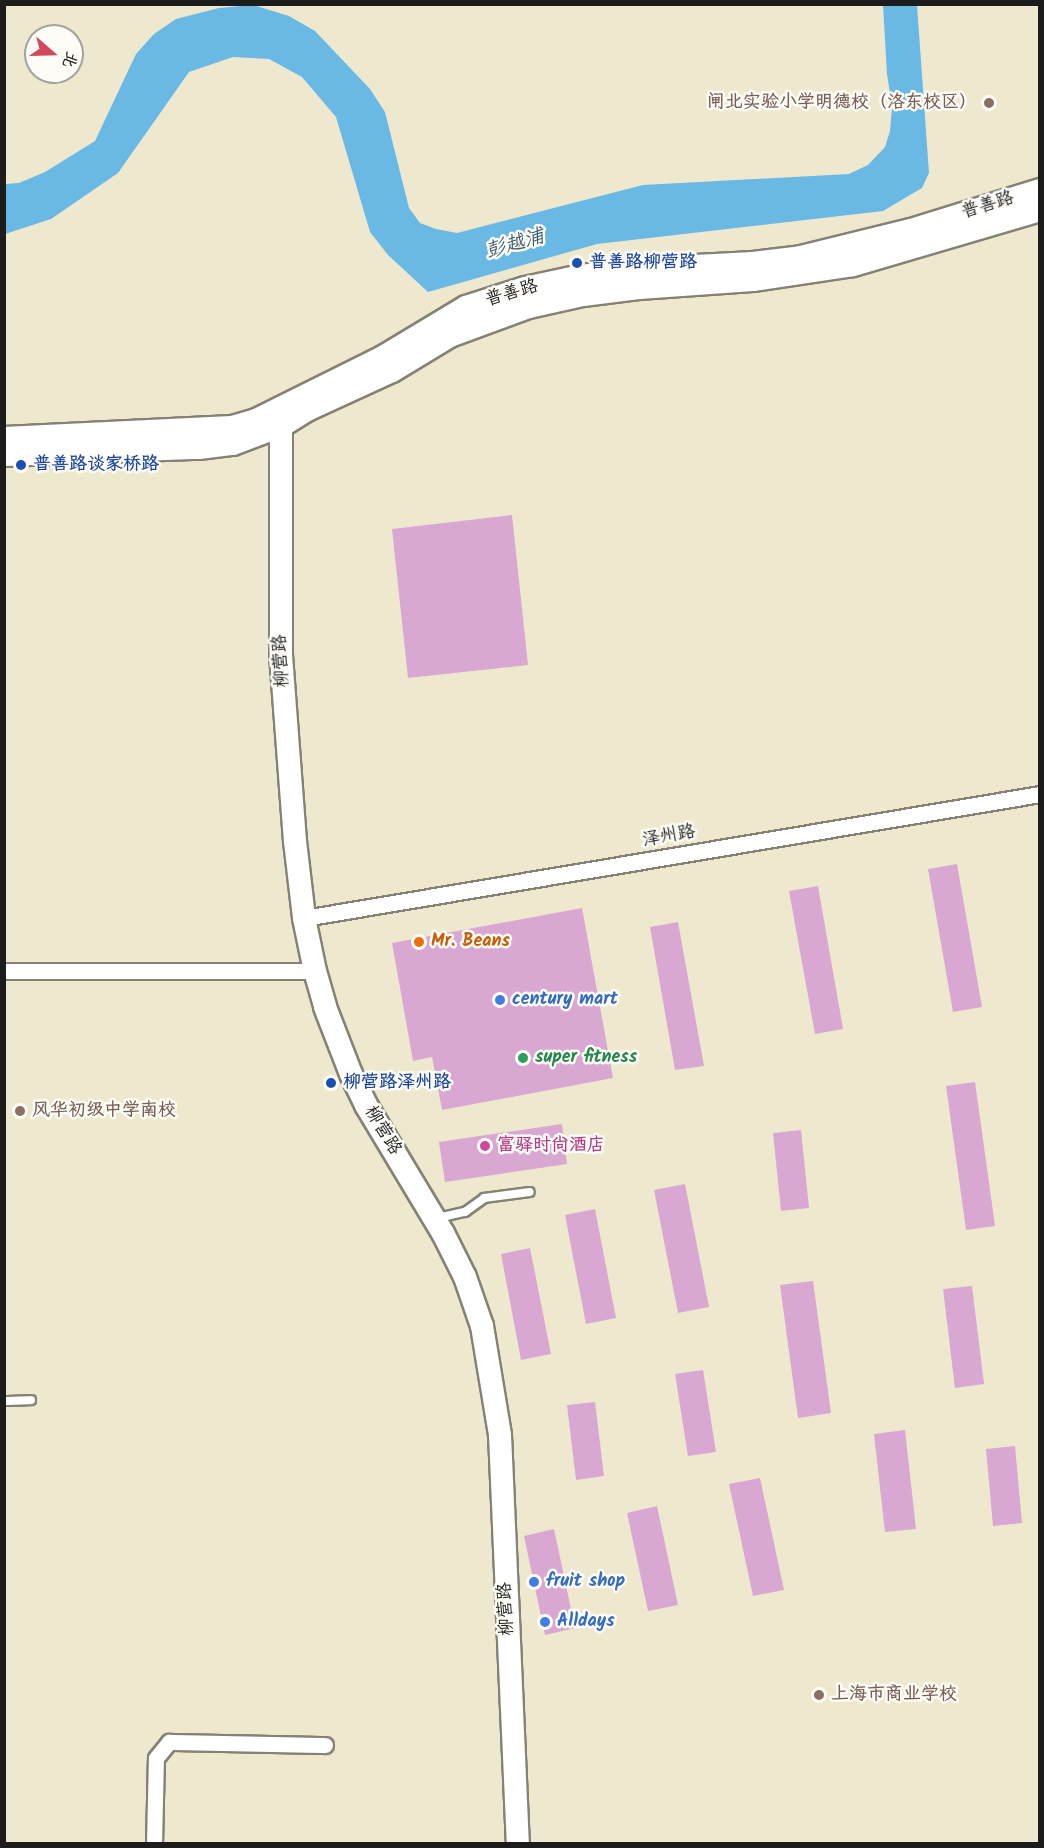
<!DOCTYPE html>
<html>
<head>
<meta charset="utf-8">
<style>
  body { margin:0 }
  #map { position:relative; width:1044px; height:1848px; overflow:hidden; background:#eee9ce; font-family:Kalam,"LXGW WenKai TC",sans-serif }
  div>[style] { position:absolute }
  .water>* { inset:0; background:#6ab8e4 }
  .building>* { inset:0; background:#d8a8d3 }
  .roads { filter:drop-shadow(2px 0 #858275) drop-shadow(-2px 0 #858275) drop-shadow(0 2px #858275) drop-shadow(0 -2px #858275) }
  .service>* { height:8px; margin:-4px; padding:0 4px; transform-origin:4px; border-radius:4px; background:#fff }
  .minor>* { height:15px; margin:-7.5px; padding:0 7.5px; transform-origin:7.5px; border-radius:7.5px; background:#fff }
  .secondary>* { height:22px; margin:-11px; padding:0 11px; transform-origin:11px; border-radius:11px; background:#fff }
  .dots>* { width:16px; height:16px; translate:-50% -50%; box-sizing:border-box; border:3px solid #fdfcf7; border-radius:50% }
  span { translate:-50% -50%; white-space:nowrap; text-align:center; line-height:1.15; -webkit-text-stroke:5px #fdfcf7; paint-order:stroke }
  .education-label { font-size:18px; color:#785e54; font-weight:700 }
  .right { translate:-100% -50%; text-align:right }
  .left { translate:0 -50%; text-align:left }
  .street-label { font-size:18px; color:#1c1c1c }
  .transit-label { font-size:18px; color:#164399; font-weight:700 }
  .food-label { font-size:18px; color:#c56008; font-weight:700 }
  .shop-label { font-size:18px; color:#366cbe; font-weight:700 }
  .leisure-label { font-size:18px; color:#27864d; font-weight:700 }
  .hotel-label { font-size:18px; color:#b23c85; font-weight:700 }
  .water-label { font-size:20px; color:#3b5a6c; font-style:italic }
  .frame { position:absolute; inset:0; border:6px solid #1c1c1c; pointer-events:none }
  .north { position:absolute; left:24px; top:24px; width:60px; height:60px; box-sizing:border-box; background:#fdfcf7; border:2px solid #a3a29f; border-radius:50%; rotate:110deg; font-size:16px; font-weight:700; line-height:24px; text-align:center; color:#1c1c1c }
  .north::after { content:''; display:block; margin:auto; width:21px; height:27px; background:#d1495b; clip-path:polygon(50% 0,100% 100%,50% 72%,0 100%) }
</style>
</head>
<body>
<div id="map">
  <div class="water">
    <div style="clip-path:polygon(253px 5px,289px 16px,315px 31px,370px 89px,385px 112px,409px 208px,420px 223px,436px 229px,457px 233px,643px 185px,849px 174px,868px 165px,885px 147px,890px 131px,892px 107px,887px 74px,883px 5px,917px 5px,929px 173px,922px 188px,883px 211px,597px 244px,428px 292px,388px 255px,370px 232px,336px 117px,302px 77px,269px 59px,233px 57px,189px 72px,118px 173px,51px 219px,5px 234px,5px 184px,19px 183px,45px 172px,95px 141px,136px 54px,154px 34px,176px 19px,219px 8px)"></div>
  </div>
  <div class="building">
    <div style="clip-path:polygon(512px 515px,528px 665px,408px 678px,392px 529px)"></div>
    <div style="clip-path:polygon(957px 864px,982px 1007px,953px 1012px,928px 869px)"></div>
    <div style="clip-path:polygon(818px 886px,843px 1029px,815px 1034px,789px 891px)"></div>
    <div style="clip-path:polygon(582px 908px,613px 1078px,442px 1110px,432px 1057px,413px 1061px,392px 943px)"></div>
    <div style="clip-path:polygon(678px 922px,704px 1066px,675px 1070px,650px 927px)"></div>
    <div style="clip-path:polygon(975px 1082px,995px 1226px,966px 1230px,946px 1086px)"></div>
    <div style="clip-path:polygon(562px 1124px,567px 1164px,445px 1182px,439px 1142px)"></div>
    <div style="clip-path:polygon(801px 1130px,809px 1208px,781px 1211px,773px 1133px)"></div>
    <div style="clip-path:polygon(685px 1184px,709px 1307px,678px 1313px,654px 1190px)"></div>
    <div style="clip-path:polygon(595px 1209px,616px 1318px,586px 1324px,565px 1215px)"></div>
    <div style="clip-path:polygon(530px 1248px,551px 1354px,521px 1360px,501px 1254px)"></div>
    <div style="clip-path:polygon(813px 1281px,831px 1413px,798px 1418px,780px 1285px)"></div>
    <div style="clip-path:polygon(972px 1286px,984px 1384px,955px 1388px,943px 1289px)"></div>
    <div style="clip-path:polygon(703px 1370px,716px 1452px,688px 1456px,675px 1374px)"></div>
    <div style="clip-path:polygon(595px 1402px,604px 1476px,576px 1480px,567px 1405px)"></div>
    <div style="clip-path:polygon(905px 1430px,916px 1529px,885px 1532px,874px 1434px)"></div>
    <div style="clip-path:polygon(1015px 1446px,1022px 1523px,993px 1526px,986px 1449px)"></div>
    <div style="clip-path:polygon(760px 1478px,784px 1590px,753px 1596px,729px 1484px)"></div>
    <div style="clip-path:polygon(657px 1506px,678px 1605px,648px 1611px,627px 1513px)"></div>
    <div style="clip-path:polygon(554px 1529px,575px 1628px,545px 1635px,524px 1536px)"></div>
  </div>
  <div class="roads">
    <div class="service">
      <div style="left:438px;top:1218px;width:28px;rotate:-13deg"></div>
      <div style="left:465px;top:1212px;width:24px;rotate:-36deg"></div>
      <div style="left:484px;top:1198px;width:46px;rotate:-7.4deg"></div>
      <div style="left:4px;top:1401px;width:27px;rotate:-2deg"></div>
    </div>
    <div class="minor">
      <div style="left:304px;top:918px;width:746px;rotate:-9.56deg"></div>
      <div style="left:4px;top:971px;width:311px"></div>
      <div style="left:154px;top:1844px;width:86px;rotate:-88.7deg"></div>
      <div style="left:156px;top:1758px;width:21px;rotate:-51deg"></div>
      <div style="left:169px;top:1742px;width:156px;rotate:1.1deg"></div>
    </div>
    <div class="secondary">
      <div style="left:281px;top:408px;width:247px;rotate:90deg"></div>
      <div style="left:281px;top:655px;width:187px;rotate:85.7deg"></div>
      <div style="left:295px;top:841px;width:78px;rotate:83.3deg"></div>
      <div style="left:304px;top:918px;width:54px;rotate:78.3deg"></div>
      <div style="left:315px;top:971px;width:37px;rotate:74deg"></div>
      <div style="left:325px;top:1007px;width:72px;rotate:68.8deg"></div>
      <div style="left:351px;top:1074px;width:34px;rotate:64deg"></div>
      <div style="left:366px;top:1105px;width:149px;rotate:59deg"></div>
      <div style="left:443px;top:1233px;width:49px;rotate:63.4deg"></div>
      <div style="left:465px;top:1277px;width:52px;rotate:70.9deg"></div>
      <div style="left:482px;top:1326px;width:110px;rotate:80.6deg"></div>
      <div style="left:500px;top:1435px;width:409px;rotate:87.5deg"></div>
      <div style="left:4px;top:438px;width:228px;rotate:-2.8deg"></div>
      <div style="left:232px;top:427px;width:25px;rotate:-16deg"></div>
      <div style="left:256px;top:420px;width:142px;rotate:-26.4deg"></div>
      <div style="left:383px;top:357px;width:97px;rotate:-31.1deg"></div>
      <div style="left:466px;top:307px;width:62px;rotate:-17.9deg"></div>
      <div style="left:525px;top:288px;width:57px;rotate:-12.1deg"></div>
      <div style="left:581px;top:276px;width:57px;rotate:-7deg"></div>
      <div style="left:638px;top:269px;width:115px;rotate:-3deg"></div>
      <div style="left:753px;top:263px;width:48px;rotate:-7.1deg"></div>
      <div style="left:801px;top:257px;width:113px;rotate:-13.8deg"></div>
      <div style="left:911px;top:230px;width:135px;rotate:-17.2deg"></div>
      <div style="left:4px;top:455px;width:195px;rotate:-2.1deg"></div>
      <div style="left:199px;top:448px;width:34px;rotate:-7deg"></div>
      <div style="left:233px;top:444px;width:53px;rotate:-20.8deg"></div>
      <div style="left:283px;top:425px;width:28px;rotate:-32deg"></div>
      <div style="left:307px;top:410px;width:94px;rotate:-24.6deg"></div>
      <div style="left:392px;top:371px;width:68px;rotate:-31.1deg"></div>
      <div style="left:450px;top:336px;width:84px;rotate:-20.2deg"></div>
      <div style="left:529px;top:307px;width:55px;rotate:-12.5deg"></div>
      <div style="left:583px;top:295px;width:56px;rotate:-7.1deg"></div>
      <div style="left:639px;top:288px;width:114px;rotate:-4deg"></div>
      <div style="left:753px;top:280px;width:101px;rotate:-8.5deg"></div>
      <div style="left:853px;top:265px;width:195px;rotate:-16.4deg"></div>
    </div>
  </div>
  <div class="dots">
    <div style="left:989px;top:103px;background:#8d6e63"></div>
    <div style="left:577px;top:263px;background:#1a4fb4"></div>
    <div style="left:21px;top:465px;background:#1a4fb4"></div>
    <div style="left:419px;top:942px;background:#e8710a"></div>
    <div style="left:500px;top:1000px;background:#3f7fe0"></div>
    <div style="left:523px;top:1058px;background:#2e9e5b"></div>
    <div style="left:331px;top:1083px;background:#1a4fb4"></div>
    <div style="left:20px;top:1111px;background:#8d6e63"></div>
    <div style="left:485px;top:1146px;background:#d1479c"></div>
    <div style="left:534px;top:1582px;background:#3f7fe0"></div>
    <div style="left:545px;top:1622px;background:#3f7fe0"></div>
    <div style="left:819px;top:1695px;background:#8d6e63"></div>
  </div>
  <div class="education-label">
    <span class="right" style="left:977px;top:103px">闸北实验小学明德校（洛东校区）</span>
    <span class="left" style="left:32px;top:1111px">风华初级中学南校</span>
    <span class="left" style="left:831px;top:1695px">上海市商业学校</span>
  </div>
  <div class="street-label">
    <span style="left:988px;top:206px;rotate:-17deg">普善路</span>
    <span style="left:512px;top:294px;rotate:-16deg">普善路</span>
    <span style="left:282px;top:661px;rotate:-93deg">柳营路</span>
    <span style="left:669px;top:837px;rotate:-10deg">泽州路</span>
    <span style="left:382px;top:1131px;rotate:59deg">柳营路</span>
    <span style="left:507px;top:1609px;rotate:-93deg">柳营路</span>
  </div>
  <div class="transit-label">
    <span class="left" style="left:589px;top:263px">普善路柳营路</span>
    <span class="left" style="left:33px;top:465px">普善路谈家桥路</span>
    <span class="left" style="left:343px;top:1083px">柳营路泽州路</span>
  </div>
  <div class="food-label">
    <span class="left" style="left:431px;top:942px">Mr. Beans</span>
  </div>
  <div class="shop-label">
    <span class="left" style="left:512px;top:1000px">century mart</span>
    <span class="left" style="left:546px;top:1582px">fruit shop</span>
    <span class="left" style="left:557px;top:1622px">Alldays</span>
  </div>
  <div class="leisure-label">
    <span class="left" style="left:535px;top:1058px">super fitness</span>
  </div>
  <div class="hotel-label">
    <span class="left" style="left:497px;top:1146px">富驿时尚酒店</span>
  </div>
  <div class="water-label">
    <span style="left:515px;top:245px;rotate:-16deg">彭越浦</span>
  </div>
  <div class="frame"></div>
  <div class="north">北</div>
</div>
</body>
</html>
